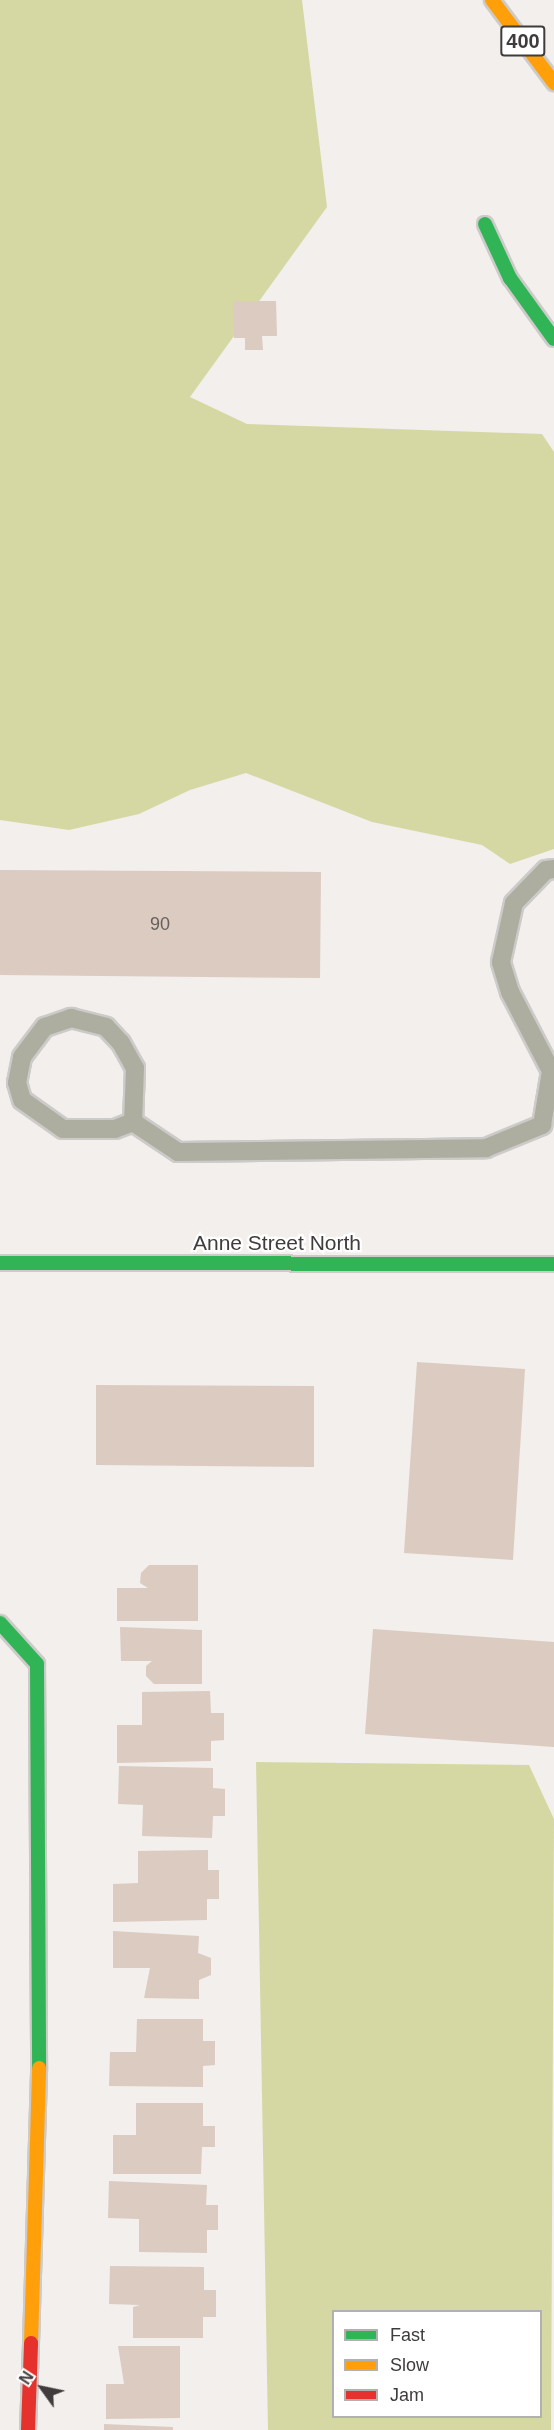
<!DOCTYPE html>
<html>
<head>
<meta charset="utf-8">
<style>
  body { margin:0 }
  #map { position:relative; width:554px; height:2430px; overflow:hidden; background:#f2efec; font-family:Arial,sans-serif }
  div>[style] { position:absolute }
  .forest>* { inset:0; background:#d6d8a4 }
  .building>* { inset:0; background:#dccbc0 }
  .roads { filter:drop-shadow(2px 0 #cdcbc9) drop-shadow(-2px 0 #cdcbc9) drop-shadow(0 2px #cdcbc9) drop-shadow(0 -2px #cdcbc9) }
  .lane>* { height:18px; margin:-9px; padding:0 9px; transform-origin:9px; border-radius:9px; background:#aeaea0 }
  .fast>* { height:14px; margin:-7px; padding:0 7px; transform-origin:7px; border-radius:7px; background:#30b455 }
  .slow>* { height:14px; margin:-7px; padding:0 7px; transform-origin:7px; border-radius:7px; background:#ff9f0a }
  .jam>* { height:14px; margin:-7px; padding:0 7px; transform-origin:7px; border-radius:7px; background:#e5322d }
  span { translate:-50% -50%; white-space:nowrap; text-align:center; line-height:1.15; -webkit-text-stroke:4.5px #fff; paint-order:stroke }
  .number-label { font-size:18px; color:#66605c }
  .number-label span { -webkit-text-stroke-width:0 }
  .shield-label span { padding:2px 4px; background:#fff; border:2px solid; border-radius:4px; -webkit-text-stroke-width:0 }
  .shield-label { font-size:20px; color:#3f3c3b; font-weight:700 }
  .street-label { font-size:21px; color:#3f3c3b }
  .legend { position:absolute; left:332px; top:2310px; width:210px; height:108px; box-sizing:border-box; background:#fff; border:2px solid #b2b1b1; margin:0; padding:8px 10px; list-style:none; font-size:18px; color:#3f3c3b }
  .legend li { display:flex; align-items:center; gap:12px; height:30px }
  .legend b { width:30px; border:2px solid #b2b1b1 }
  .north { position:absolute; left:12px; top:2358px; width:60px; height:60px; -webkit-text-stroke:4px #fff; paint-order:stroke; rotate:303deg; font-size:16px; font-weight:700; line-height:24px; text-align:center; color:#3f3c3b }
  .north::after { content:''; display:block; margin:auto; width:21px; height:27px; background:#3f3c3b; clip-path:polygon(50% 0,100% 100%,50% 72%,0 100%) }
</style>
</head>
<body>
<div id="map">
  <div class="forest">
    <div style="clip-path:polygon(0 0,302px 0,327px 207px,190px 397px,247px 424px,542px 434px,554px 452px,554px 849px,510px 864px,482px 845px,372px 822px,246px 773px,190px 790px,139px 814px,69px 830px,0 820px)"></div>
    <div style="clip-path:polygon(evenodd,256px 1762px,529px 1765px,554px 1819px,551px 2430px,268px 2430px,256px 1762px,334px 2312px,540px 2312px,540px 2416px,334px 2416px,334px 2312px)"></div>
  </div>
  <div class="building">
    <div style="clip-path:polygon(233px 301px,276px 301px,277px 336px,262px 336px,263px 350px,245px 350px,245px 338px,234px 338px)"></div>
    <div style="clip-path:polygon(0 870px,321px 872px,320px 978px,0 975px)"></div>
    <div style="clip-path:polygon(417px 1362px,525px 1369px,513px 1560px,404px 1553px)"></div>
    <div style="clip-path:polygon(96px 1385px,314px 1386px,314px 1467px,96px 1465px)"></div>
    <div style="clip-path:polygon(149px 1565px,198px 1565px,198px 1621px,117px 1621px,117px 1588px,148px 1588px,140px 1583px,141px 1573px)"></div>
    <div style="clip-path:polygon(120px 1627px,202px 1630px,202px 1684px,154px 1684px,146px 1676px,146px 1666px,152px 1661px,121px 1661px)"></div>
    <div style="clip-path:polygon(373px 1629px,554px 1642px,554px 1747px,365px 1734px)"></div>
    <div style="clip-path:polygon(210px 1691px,211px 1713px,224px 1713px,224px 1740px,211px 1741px,211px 1761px,117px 1763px,117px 1725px,142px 1725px,142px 1692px)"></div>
    <div style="clip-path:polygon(119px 1766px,213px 1768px,213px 1788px,225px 1789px,225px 1816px,213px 1816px,212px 1838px,142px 1836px,143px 1805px,118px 1804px)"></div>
    <div style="clip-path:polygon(208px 1850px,208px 1870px,219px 1870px,219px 1899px,207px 1899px,207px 1920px,113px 1922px,113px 1884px,138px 1883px,138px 1851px)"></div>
    <div style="clip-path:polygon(113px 1931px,199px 1936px,198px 1953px,211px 1958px,211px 1975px,199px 1980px,199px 1999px,144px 1998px,150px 1968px,113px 1968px)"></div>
    <div style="clip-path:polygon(137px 2019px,203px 2019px,203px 2041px,215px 2041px,215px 2065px,203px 2066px,203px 2087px,109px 2086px,110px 2052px,136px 2052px)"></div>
    <div style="clip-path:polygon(136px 2103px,203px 2103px,203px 2126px,215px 2126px,215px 2147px,202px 2147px,201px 2174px,113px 2174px,113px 2135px,136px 2135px)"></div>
    <div style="clip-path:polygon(109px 2181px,207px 2185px,206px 2205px,218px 2205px,218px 2230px,207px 2230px,207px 2253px,139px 2252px,139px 2219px,108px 2218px)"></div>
    <div style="clip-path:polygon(110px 2266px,204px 2267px,204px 2290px,216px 2290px,216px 2317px,203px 2317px,203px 2338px,133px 2338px,133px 2307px,140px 2305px,109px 2304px)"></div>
    <div style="clip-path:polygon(118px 2346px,180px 2346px,180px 2418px,106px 2419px,106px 2384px,124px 2384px)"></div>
    <div style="clip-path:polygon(104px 2424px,173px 2427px,173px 2430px,104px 2430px)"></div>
  </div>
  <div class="roads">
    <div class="lane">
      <div style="left:71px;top:1018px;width:36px;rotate:14deg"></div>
      <div style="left:106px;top:1027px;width:22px;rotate:47deg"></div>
      <div style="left:121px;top:1043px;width:29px;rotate:61deg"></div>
      <div style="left:135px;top:1068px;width:54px;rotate:92.1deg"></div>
      <div style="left:133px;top:1122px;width:19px;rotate:159deg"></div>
      <div style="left:115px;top:1129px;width:52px;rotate:180deg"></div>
      <div style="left:63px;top:1129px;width:50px;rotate:-144.7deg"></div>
      <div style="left:22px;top:1100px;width:18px;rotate:-106deg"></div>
      <div style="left:17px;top:1083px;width:26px;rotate:-79deg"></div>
      <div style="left:22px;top:1057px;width:38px;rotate:-53deg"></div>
      <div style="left:45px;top:1027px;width:28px;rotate:-19deg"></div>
      <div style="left:133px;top:1122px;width:54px;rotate:33.7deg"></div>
      <div style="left:178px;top:1152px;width:308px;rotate:-0.7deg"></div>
      <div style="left:486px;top:1148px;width:61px;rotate:-22.3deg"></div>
      <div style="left:542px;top:1125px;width:55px;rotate:-80.5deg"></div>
      <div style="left:551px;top:1071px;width:89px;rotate:-117.4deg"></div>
      <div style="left:510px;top:992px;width:31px;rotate:-107deg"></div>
      <div style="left:501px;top:962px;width:60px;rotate:-77.6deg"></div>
      <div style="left:514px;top:903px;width:46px;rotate:-45.9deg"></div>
      <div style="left:546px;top:870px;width:8px;rotate:-7deg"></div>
    </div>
    <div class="fast">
      <div style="left:485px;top:224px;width:60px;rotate:65.2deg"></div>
      <div style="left:510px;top:278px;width:75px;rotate:54.2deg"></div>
      <div style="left:0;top:1263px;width:554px;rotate:0.1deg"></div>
      <div style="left:0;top:1623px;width:55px;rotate:47.9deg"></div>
      <div style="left:37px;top:1664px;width:404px;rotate:89.7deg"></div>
    </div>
    <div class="slow">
      <div style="left:492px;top:0;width:104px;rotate:53.2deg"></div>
      <div style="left:31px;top:2343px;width:275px;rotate:-88.3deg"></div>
    </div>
    <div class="jam">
      <div style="left:28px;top:2430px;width:87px;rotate:-88deg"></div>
    </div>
  </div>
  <div class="number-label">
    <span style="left:160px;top:924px">90</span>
  </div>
  <div class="shield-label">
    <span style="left:523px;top:41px">400</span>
  </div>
  <div class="street-label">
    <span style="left:277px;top:1243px">Anne Street North</span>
  </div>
  <ul class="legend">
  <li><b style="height:8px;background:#30b455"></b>Fast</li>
  <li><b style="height:8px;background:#ff9f0a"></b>Slow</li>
  <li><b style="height:8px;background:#e5322d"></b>Jam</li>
  </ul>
  <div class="north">N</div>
</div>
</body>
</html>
